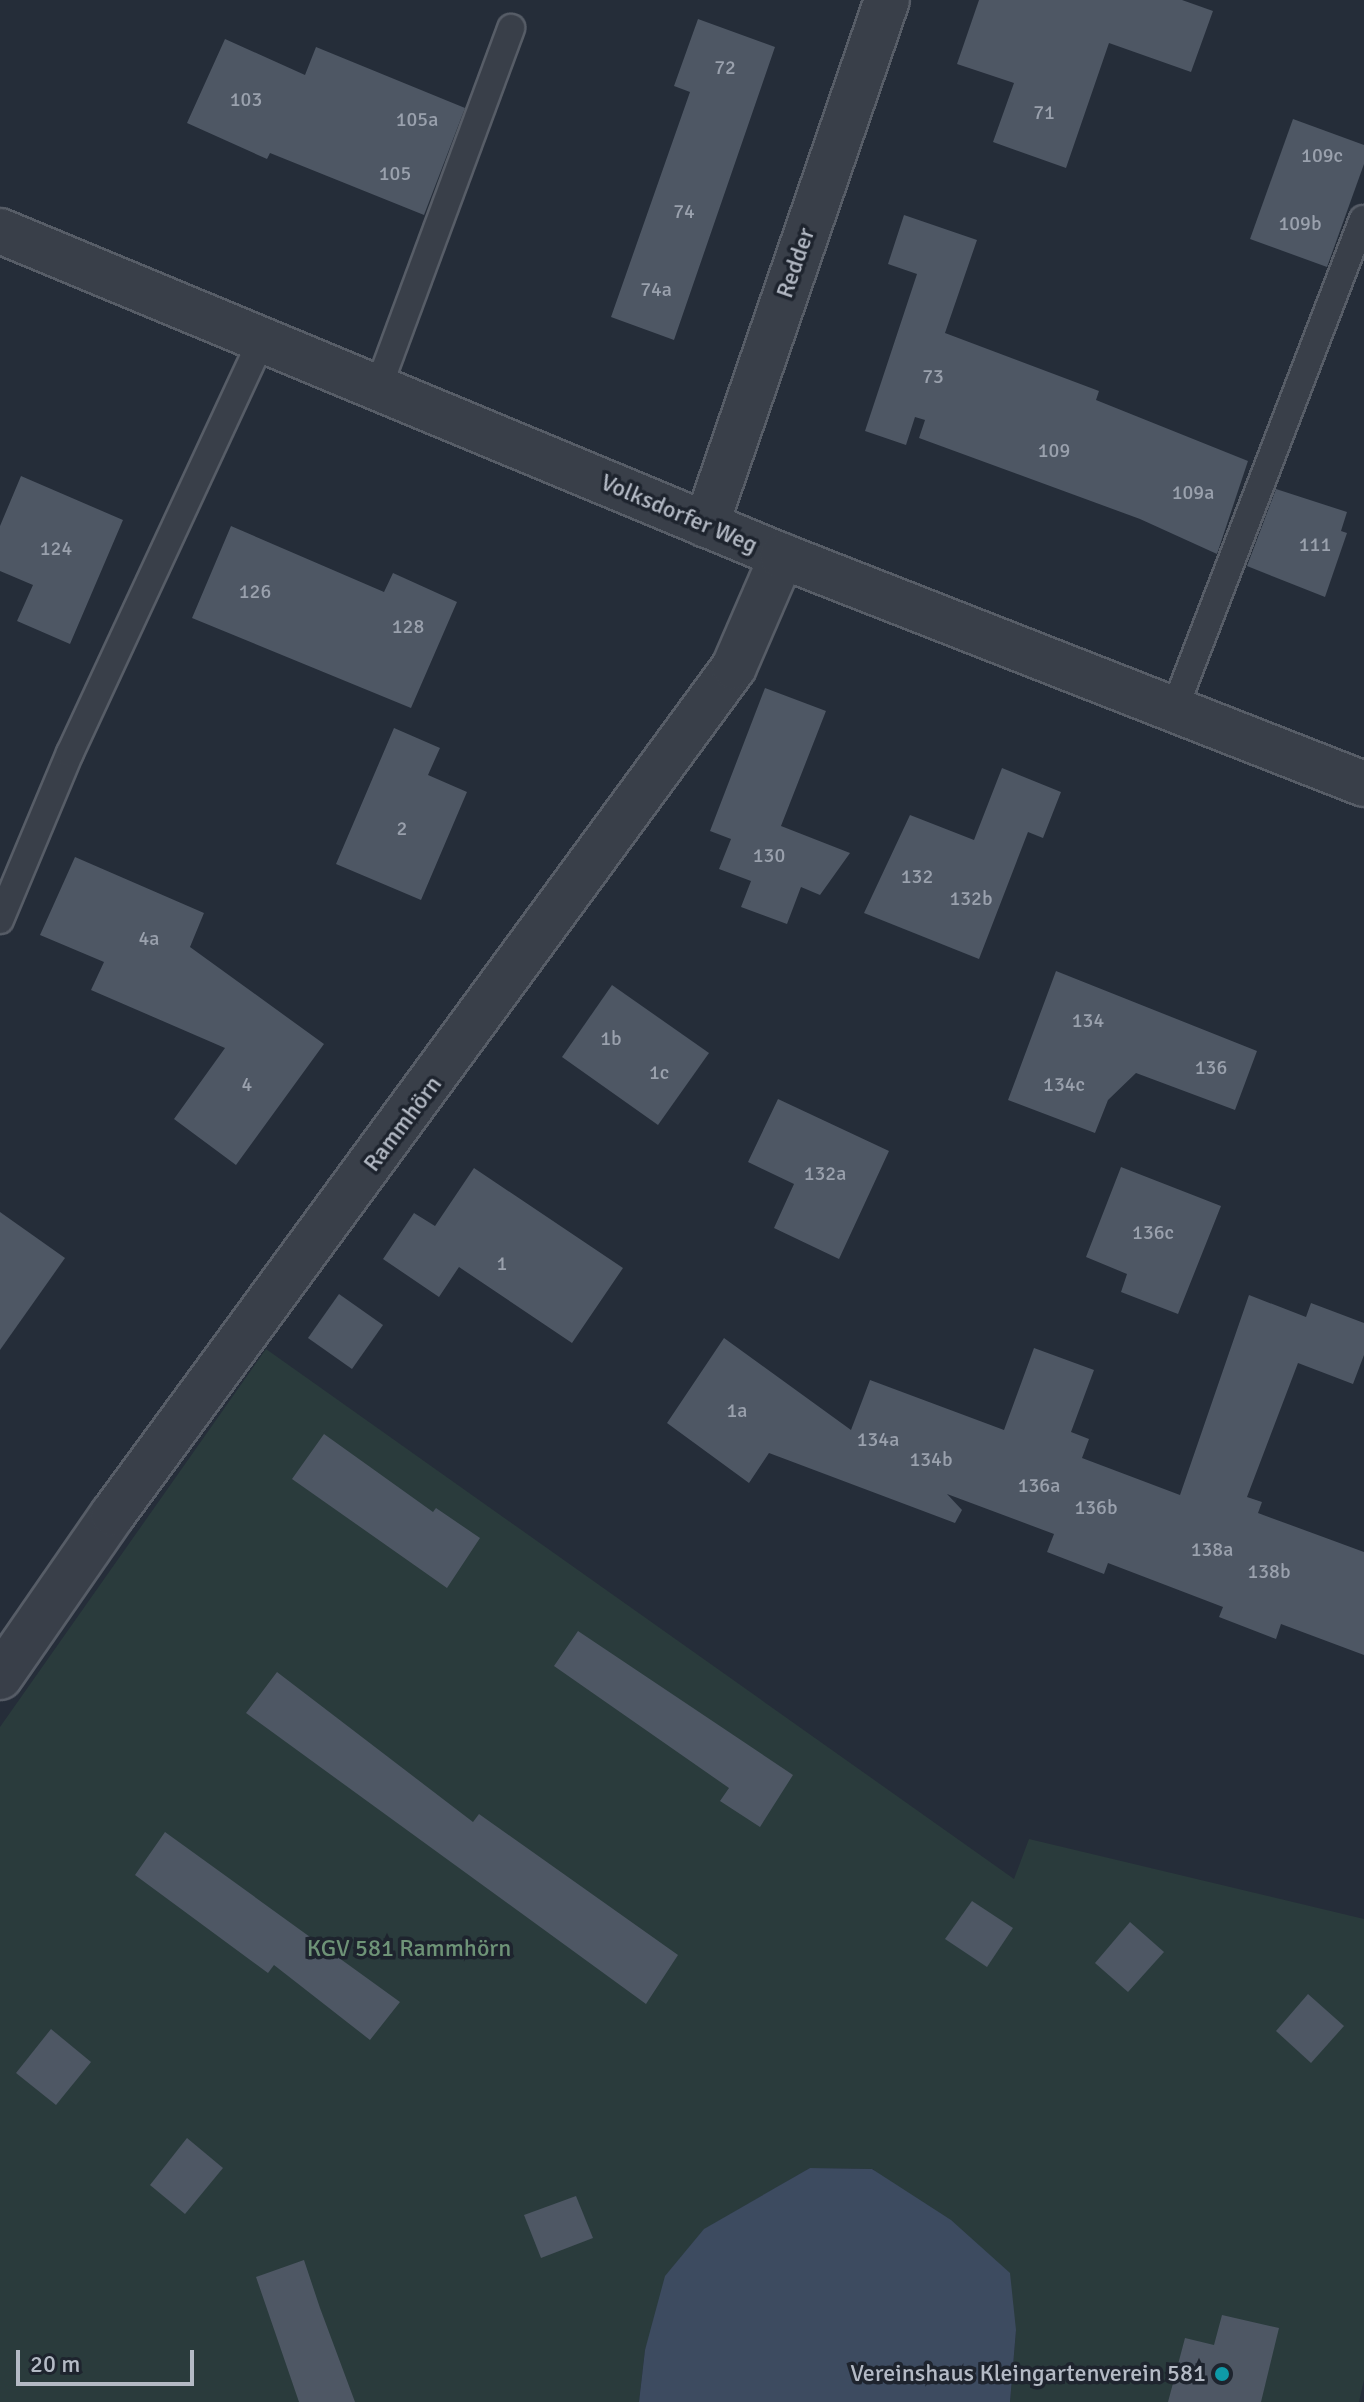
<!DOCTYPE html>
<html>
<head>
<meta charset="utf-8">
<style>
  body { margin:0 }
  #map { position:relative; width:1364px; height:2402px; overflow:hidden; background:#252d39; font-family:Signika,sans-serif }
  div>[style] { position:absolute }
  .green>* { inset:0; background:#2a3b3c }
  .water>* { inset:0; background:#3d4b60 }
  .building>* { inset:0; background:#4e5764 }
  .roads { filter:drop-shadow(2px 0 #575d67) drop-shadow(-2px 0 #575d67) drop-shadow(0 2px #575d67) drop-shadow(0 -2px #575d67) }
  .service>* { height:26px; margin:-13px; padding:0 13px; transform-origin:13px; border-radius:13px; background:#393f49 }
  .minor>* { height:44px; margin:-22px; padding:0 22px; transform-origin:22px; border-radius:22px; background:#393f49 }
  .tertiary>* { height:44px; margin:-22px; padding:0 22px; transform-origin:22px; border-radius:22px; background:#393f49 }
  .dots>* { width:22px; height:22px; translate:-50% -50%; box-sizing:border-box; border:4px solid #1e242e; border-radius:50% }
  span { translate:-50% -50%; white-space:nowrap; text-align:center; line-height:1.15; -webkit-text-stroke:7px #1e242e; paint-order:stroke }
  .number-label { font-size:20px; color:#9aa1ad }
  .number-label span { -webkit-text-stroke-width:0 }
  .street-label { font-size:24px; color:#b4bac5 }
  .park-label { font-size:24px; color:#6e9377 }
  .poi-label { font-size:24px; color:#b4bac5 }
  .right { translate:-100% -50%; text-align:right }
  .scale { position:absolute; left:16px; top:2350px; width:178px; height:36px; box-sizing:border-box; border:4px solid #b4bac5; border-top:0; padding-left:10px; font-size:24px; line-height:28px; white-space:nowrap; color:#b4bac5; -webkit-text-stroke:6px #1e242e; paint-order:stroke }
</style>
</head>
<body>
<div id="map">
  <div class="green">
    <div style="clip-path:polygon(266px 1349px,1014px 1879px,1029px 1839px,1364px 1919px,1364px 2380px,1359px 2402px,1010px 2402px,1016px 2330px,873px 2169px,810px 2168px,705px 2229px,645px 2350px,639px 2402px,0 2402px,0 1727px)"></div>
  </div>
  <div class="water">
    <div style="clip-path:polygon(810px 2168px,872px 2169px,951px 2220px,1010px 2273px,1016px 2330px,1010px 2402px,639px 2402px,645px 2350px,665px 2276px,704px 2229px)"></div>
  </div>
  <div class="building">
    <div style="clip-path:polygon(979px 0,1182px 0,1213px 11px,1191px 72px,1109px 43px,1066px 168px,993px 142px,1014px 83px,957px 64px)"></div>
    <div style="clip-path:polygon(698px 19px,775px 47px,674px 340px,611px 317px,690px 92px,674px 86px)"></div>
    <div style="clip-path:polygon(225px 39px,305px 75px,316px 47px,465px 108px,424px 215px,270px 153px,267px 159px,187px 123px)"></div>
    <div style="clip-path:polygon(1293px 119px,1364px 145px,1364px 164px,1327px 267px,1250px 239px)"></div>
    <div style="clip-path:polygon(904px 215px,977px 240px,945px 333px,1099px 391px,1096px 400px,1248px 461px,1217px 554px,1140px 519px,919px 438px,925px 420px,915px 417px,906px 445px,865px 431px,917px 274px,888px 264px)"></div>
    <div style="clip-path:polygon(21px 476px,123px 520px,70px 644px,17px 621px,33px 585px,0 571px,0 526px)"></div>
    <div style="clip-path:polygon(1276px 489px,1347px 512px,1341px 531px,1347px 533px,1325px 597px,1247px 566px)"></div>
    <div style="clip-path:polygon(231px 526px,384px 592px,393px 573px,457px 602px,411px 708px,192px 618px)"></div>
    <div style="clip-path:polygon(765px 688px,826px 711px,781px 826px,850px 853px,820px 895px,801px 887px,787px 924px,741px 907px,751px 881px,719px 869px,731px 839px,710px 831px)"></div>
    <div style="clip-path:polygon(394px 728px,440px 748px,428px 775px,467px 792px,421px 900px,336px 864px)"></div>
    <div style="clip-path:polygon(1002px 768px,1061px 792px,1043px 838px,1028px 832px,979px 959px,864px 913px,910px 815px,974px 840px)"></div>
    <div style="clip-path:polygon(75px 857px,204px 913px,190px 947px,324px 1044px,236px 1165px,174px 1119px,225px 1048px,91px 990px,104px 962px,40px 935px)"></div>
    <div style="clip-path:polygon(1056px 971px,1257px 1051px,1235px 1110px,1136px 1073px,1108px 1100px,1095px 1133px,1008px 1100px)"></div>
    <div style="clip-path:polygon(612px 985px,709px 1053px,658px 1125px,562px 1057px)"></div>
    <div style="clip-path:polygon(778px 1099px,889px 1151px,839px 1259px,774px 1228px,794px 1184px,748px 1162px)"></div>
    <div style="clip-path:polygon(1121px 1167px,1221px 1206px,1178px 1314px,1121px 1292px,1127px 1274px,1086px 1257px)"></div>
    <div style="clip-path:polygon(474px 1168px,623px 1268px,572px 1343px,459px 1267px,439px 1297px,383px 1259px,414px 1213px,435px 1226px)"></div>
    <div style="clip-path:polygon(0 1212px,65px 1258px,0 1350px)"></div>
    <div style="clip-path:polygon(339px 1294px,383px 1325px,352px 1369px,308px 1338px)"></div>
    <div style="clip-path:polygon(1249px 1295px,1306px 1317px,1311px 1303px,1364px 1323px,1364px 1355px,1353px 1384px,1298px 1363px,1247px 1497px,1262px 1502px,1258px 1513px,1364px 1552px,1364px 1655px,1281px 1624px,1276px 1639px,1219px 1617px,1223px 1607px,1108px 1563px,1104px 1574px,1047px 1552px,1054px 1534px,947px 1494px,962px 1510px,955px 1523px,769px 1453px,749px 1483px,667px 1423px,724px 1338px,851px 1430px,870px 1380px,1004px 1430px,1034px 1348px,1094px 1370px,1071px 1432px,1089px 1439px,1082px 1458px,1180px 1495px)"></div>
    <div style="clip-path:polygon(324px 1434px,433px 1512px,436px 1508px,480px 1538px,447px 1588px,292px 1479px)"></div>
    <div style="clip-path:polygon(578px 1631px,793px 1775px,760px 1827px,720px 1801px,729px 1788px,554px 1666px)"></div>
    <div style="clip-path:polygon(277px 1672px,473px 1822px,479px 1814px,678px 1955px,646px 2004px,246px 1713px)"></div>
    <div style="clip-path:polygon(165px 1832px,400px 2002px,370px 2040px,274px 1965px,268px 1973px,135px 1875px)"></div>
    <div style="clip-path:polygon(972px 1901px,1013px 1928px,987px 1967px,945px 1939px)"></div>
    <div style="clip-path:polygon(1130px 1922px,1164px 1952px,1128px 1992px,1095px 1963px)"></div>
    <div style="clip-path:polygon(1308px 1994px,1344px 2026px,1311px 2063px,1276px 2031px)"></div>
    <div style="clip-path:polygon(51px 2029px,91px 2062px,56px 2105px,16px 2073px)"></div>
    <div style="clip-path:polygon(187px 2138px,223px 2168px,185px 2214px,150px 2185px)"></div>
    <div style="clip-path:polygon(576px 2196px,593px 2238px,541px 2258px,524px 2215px)"></div>
    <div style="clip-path:polygon(304px 2260px,320px 2308px,355px 2402px,299px 2402px,256px 2277px)"></div>
    <div style="clip-path:polygon(1222px 2315px,1279px 2328px,1261px 2402px,1168px 2402px,1185px 2338px,1214px 2345px)"></div>
  </div>
  <div class="roads">
    <div class="service">
      <div style="left:378px;top:388px;width:384px;rotate:-69.7deg"></div>
      <div style="left:1174px;top:710px;width:526px;rotate:-68.95deg"></div>
      <div style="left:0;top:920px;width:181px;rotate:-67.3deg"></div>
      <div style="left:70px;top:753px;width:455px;rotate:-65.1deg"></div>
    </div>
    <div class="minor">
      <div style="left:706px;top:525px;width:555px;rotate:-70.98deg"></div>
      <div style="left:0;top:1677px;width:198px;rotate:-55.3deg"></div>
      <div style="left:113px;top:1514px;width:1050px;rotate:-53.75deg"></div>
      <div style="left:734px;top:667px;width:121px;rotate:-66.6deg"></div>
    </div>
    <div class="tertiary">
      <div style="left:0;top:231px;width:847px;rotate:22.57deg"></div>
      <div style="left:782px;top:556px;width:625px;rotate:21.39deg"></div>
    </div>
  </div>
  <div class="dots">
    <div style="left:1222px;top:2374px;background:#0f9aa8"></div>
  </div>
  <div class="number-label">
    <span style="left:725px;top:67px">72</span>
    <span style="left:246px;top:99px">103</span>
    <span style="left:1044px;top:112px">71</span>
    <span style="left:417px;top:119px">105a</span>
    <span style="left:1322px;top:155px">109c</span>
    <span style="left:395px;top:173px">105</span>
    <span style="left:684px;top:211px">74</span>
    <span style="left:1300px;top:223px">109b</span>
    <span style="left:656px;top:289px">74a</span>
    <span style="left:933px;top:376px">73</span>
    <span style="left:1054px;top:450px">109</span>
    <span style="left:1193px;top:492px">109a</span>
    <span style="left:1315px;top:544px">111</span>
    <span style="left:56px;top:548px">124</span>
    <span style="left:255px;top:591px">126</span>
    <span style="left:408px;top:626px">128</span>
    <span style="left:402px;top:828px">2</span>
    <span style="left:769px;top:855px">130</span>
    <span style="left:917px;top:876px">132</span>
    <span style="left:971px;top:898px">132b</span>
    <span style="left:149px;top:938px">4a</span>
    <span style="left:1088px;top:1020px">134</span>
    <span style="left:611px;top:1038px">1b</span>
    <span style="left:1211px;top:1067px">136</span>
    <span style="left:659px;top:1072px">1c</span>
    <span style="left:247px;top:1084px">4</span>
    <span style="left:1064px;top:1084px">134c</span>
    <span style="left:825px;top:1173px">132a</span>
    <span style="left:1153px;top:1232px">136c</span>
    <span style="left:502px;top:1263px">1</span>
    <span style="left:737px;top:1410px">1a</span>
    <span style="left:878px;top:1439px">134a</span>
    <span style="left:931px;top:1459px">134b</span>
    <span style="left:1039px;top:1485px">136a</span>
    <span style="left:1096px;top:1507px">136b</span>
    <span style="left:1212px;top:1549px">138a</span>
    <span style="left:1269px;top:1571px">138b</span>
  </div>
  <div class="street-label">
    <span style="left:796px;top:263px;rotate:-71deg">Redder</span>
    <span style="left:679px;top:514px;rotate:23deg">Volksdorfer Weg</span>
    <span style="left:403px;top:1124px;rotate:-53deg">Rammhörn</span>
  </div>
  <div class="park-label">
    <span style="left:409px;top:1949px">KGV 581 Rammhörn</span>
  </div>
  <div class="poi-label">
    <span class="right" style="left:1206px;top:2374px">Vereinshaus Kleingartenverein 581</span>
  </div>
  <div class="scale">20 m</div>
</div>
</body>
</html>
